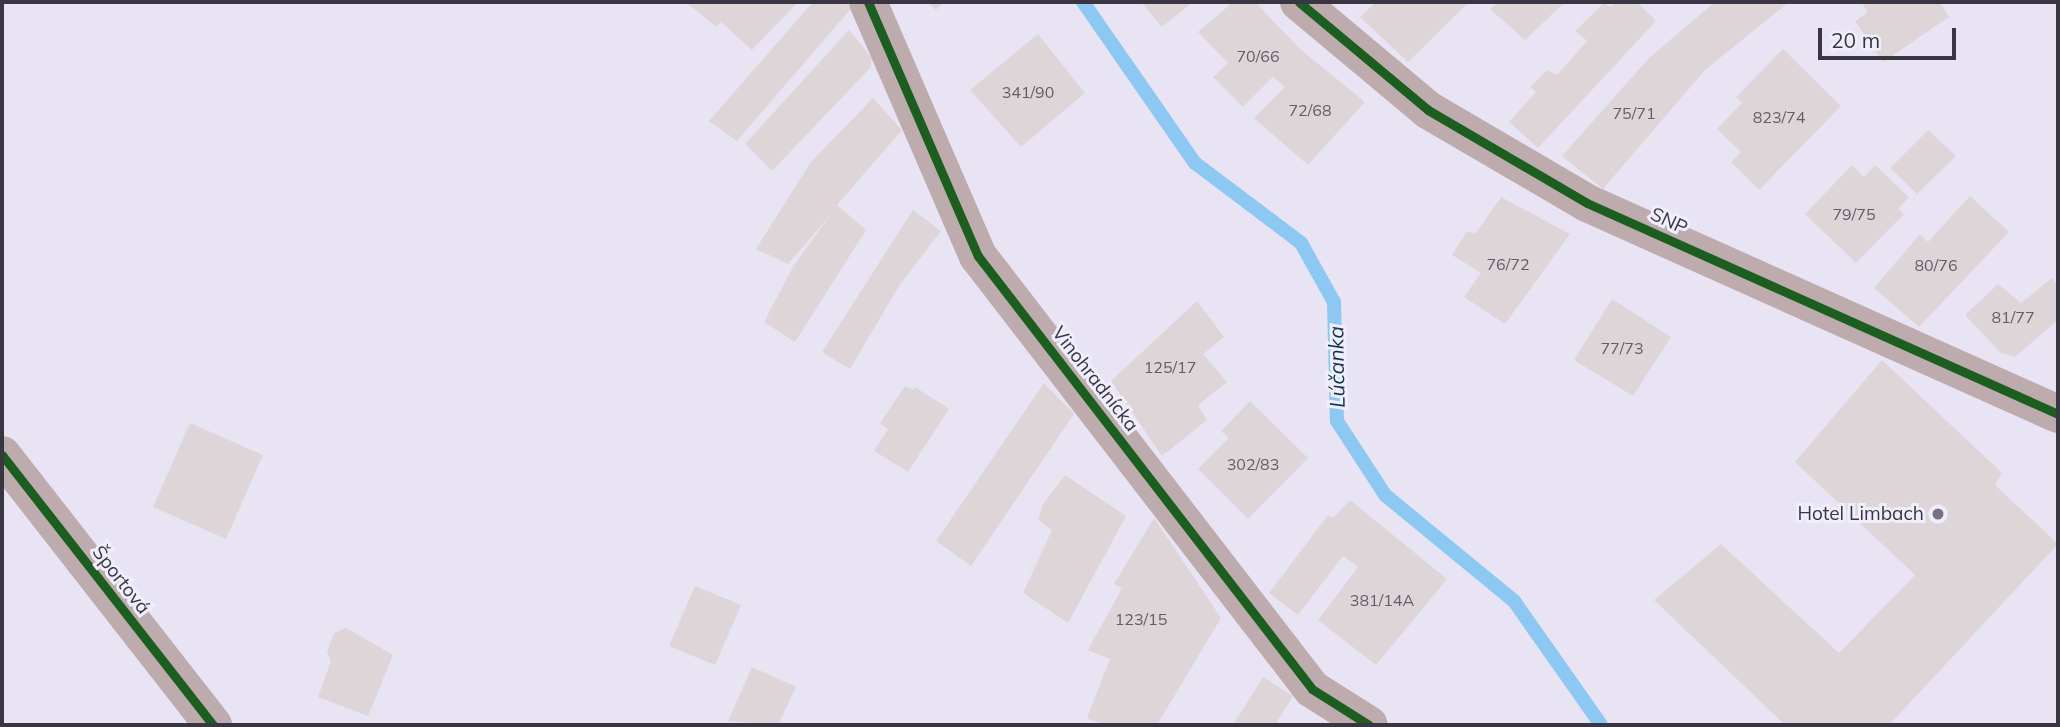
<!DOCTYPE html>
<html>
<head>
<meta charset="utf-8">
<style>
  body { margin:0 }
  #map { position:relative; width:2060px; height:727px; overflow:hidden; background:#e9e4f4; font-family:Mulish,sans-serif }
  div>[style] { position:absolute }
  .stream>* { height:14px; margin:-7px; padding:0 7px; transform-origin:7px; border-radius:7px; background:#8dc8f2 }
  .building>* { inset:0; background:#ded5d8 }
  .minor>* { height:38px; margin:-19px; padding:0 19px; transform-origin:19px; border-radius:19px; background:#beabad }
  .tertiary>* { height:38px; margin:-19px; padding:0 19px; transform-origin:19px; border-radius:19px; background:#beabad }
  .cycleway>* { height:9px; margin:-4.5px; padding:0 4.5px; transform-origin:4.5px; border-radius:4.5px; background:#1b5e20 }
  .dots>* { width:19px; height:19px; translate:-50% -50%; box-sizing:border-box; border:4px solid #f1eefc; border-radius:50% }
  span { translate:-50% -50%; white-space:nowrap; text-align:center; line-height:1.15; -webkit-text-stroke:6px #f1eefc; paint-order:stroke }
  .number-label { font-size:16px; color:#625d68 }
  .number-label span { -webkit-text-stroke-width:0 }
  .street-label { font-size:19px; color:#393543 }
  .poi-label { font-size:19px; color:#393543 }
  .right { translate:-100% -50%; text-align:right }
  .water-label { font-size:21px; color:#12384e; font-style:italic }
  .frame { position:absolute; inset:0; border:4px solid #393543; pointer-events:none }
  .scale { position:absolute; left:1818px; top:28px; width:138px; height:32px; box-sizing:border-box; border:4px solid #393543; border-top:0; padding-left:9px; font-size:21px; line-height:24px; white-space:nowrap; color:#393543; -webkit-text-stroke:5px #f1eefc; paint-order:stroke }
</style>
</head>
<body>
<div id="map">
  <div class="stream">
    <div style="left:1083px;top:2px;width:196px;rotate:55.2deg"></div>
    <div style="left:1195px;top:163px;width:133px;rotate:37deg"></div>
    <div style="left:1301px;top:243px;width:68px;rotate:60.8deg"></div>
    <div style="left:1334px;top:302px;width:119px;rotate:88.6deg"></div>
    <div style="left:1337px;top:421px;width:88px;rotate:57deg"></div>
    <div style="left:1385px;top:495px;width:167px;rotate:39.4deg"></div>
    <div style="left:1514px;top:601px;width:151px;rotate:54.9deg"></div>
  </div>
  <div class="building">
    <div style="clip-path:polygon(686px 2px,798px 2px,752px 50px,721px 22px,716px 27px)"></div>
    <div style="clip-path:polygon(813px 2px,854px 5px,737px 141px,709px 121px)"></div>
    <div style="clip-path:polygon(927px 2px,944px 2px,936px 10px)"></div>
    <div style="clip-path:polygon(1141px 2px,1193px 2px,1162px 27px)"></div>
    <div style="clip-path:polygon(1233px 2px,1255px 2px,1301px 50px,1365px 102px,1308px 165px,1254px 118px,1285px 87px,1273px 77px,1243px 107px,1213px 77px,1228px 63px,1198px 32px)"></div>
    <div style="clip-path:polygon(1376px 2px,1469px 2px,1408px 62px,1360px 17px)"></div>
    <div style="clip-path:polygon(1498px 2px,1565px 2px,1525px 40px,1490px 9px)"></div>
    <div style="clip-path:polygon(1616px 2px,1637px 2px,1656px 21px,1538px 148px,1509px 122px,1536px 92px,1530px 87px,1547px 70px,1557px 75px,1587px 41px,1575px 31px,1604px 3px,1611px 7px)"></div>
    <div style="clip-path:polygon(1715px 2px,1789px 2px,1705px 70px,1603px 189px,1562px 156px,1649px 58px)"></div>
    <div style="clip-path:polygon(1861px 2px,1940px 2px,1949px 17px,1883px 62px,1855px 21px,1868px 12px)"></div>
    <div style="clip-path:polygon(849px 30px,872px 58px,870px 68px,772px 171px,745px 144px)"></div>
    <div style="clip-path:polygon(1038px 34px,1085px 93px,1021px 147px,970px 90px)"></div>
    <div style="clip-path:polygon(1783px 49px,1841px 106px,1759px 190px,1731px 162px,1741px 152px,1717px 129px,1742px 103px,1736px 97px)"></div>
    <div style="clip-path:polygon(873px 98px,902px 130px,837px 205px,866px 230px,795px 342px,764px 322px,794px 265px,831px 214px,788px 264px,756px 249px,811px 162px)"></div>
    <div style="clip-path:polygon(1928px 130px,1956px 156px,1917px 194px,1890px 168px)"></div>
    <div style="clip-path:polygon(1852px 165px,1864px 177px,1875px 165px,1909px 197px,1898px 209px,1904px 214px,1856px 263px,1805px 214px)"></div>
    <div style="clip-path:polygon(1970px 196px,2009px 232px,1919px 327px,1874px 288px,1920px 234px,1928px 242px)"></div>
    <div style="clip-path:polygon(1501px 197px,1570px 234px,1505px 324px,1464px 297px,1481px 273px,1452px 255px,1467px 231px,1475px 234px)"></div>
    <div style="clip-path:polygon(913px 210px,941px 231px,899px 286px,850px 369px,822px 352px)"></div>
    <div style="clip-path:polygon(2052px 278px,2058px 285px,2058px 320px,2015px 357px,2001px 353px,1965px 315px,1998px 284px,2021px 303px)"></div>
    <div style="clip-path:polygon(1612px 299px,1671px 337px,1633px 396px,1574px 360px)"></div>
    <div style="clip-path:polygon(1197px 301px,1224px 337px,1203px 354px,1227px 382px,1198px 405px,1207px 420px,1162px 456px,1111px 381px)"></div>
    <div style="clip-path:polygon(1882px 360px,2002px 473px,1995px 485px,2058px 544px,1889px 725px,1785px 725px,1654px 600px,1721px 544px,1839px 653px,1915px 575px,1795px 462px)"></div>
    <div style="clip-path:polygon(1044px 383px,1074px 414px,971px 566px,936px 541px)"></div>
    <div style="clip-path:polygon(905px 386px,913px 390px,915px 387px,949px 409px,908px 472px,874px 451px,888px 429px,880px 423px)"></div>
    <div style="clip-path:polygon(1250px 401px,1308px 458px,1248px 519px,1198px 469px,1229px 438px,1221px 431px)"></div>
    <div style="clip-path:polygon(190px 423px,263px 455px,226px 539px,153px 507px)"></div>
    <div style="clip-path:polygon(1065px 475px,1126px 516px,1068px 623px,1023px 593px,1052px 530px,1038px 520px,1043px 504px)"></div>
    <div style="clip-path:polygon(1350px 500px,1447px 579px,1376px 665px,1318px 620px,1358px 567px,1343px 556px,1298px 615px,1269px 593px,1328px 515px,1333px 518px)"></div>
    <div style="clip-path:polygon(1154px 518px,1221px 618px,1157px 725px,1105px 725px,1087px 718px,1110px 659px,1088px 650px,1122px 588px,1114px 584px)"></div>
    <div style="clip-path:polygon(695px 586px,741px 605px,715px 665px,669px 646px)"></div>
    <div style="clip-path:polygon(346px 628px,393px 655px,368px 716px,318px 697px,331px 661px,327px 652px,334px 633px)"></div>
    <div style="clip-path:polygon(752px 667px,796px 687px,778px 725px,728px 721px)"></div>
    <div style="clip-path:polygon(1263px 677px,1293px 696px,1275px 725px,1233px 725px)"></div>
  </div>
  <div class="minor">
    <div style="left:2px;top:455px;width:343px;rotate:52deg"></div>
  </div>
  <div class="tertiary">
    <div style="left:868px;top:2px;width:277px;rotate:66.6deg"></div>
    <div style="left:978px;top:256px;width:547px;rotate:52.35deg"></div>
    <div style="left:1312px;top:689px;width:67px;rotate:32.3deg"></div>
    <div style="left:1299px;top:2px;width:168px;rotate:39.9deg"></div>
    <div style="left:1428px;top:110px;width:184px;rotate:30.3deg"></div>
    <div style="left:1587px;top:203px;width:516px;rotate:24.13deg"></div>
  </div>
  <div class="cycleway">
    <div style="left:868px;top:2px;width:277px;rotate:66.6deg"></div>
    <div style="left:978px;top:256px;width:547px;rotate:52.35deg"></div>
    <div style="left:1312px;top:689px;width:67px;rotate:32.3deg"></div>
    <div style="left:1299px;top:2px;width:168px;rotate:39.9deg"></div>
    <div style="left:1428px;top:110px;width:184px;rotate:30.3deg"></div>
    <div style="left:1587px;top:203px;width:516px;rotate:24.13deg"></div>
    <div style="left:2px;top:455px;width:343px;rotate:52deg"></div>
  </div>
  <div class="dots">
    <div style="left:1938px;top:514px;background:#777281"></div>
  </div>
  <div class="number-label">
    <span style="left:1258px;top:56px">70/66</span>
    <span style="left:1028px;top:92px">341/90</span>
    <span style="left:1310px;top:110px">72/68</span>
    <span style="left:1634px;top:113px">75/71</span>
    <span style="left:1779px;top:117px">823/74</span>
    <span style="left:1854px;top:214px">79/75</span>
    <span style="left:1508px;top:264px">76/72</span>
    <span style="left:1936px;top:265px">80/76</span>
    <span style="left:2013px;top:317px">81/77</span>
    <span style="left:1622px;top:348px">77/73</span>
    <span style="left:1170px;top:367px">125/17</span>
    <span style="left:1253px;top:464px">302/83</span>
    <span style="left:1382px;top:600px">381/14A</span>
    <span style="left:1141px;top:619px">123/15</span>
  </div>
  <div class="street-label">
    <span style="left:1669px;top:221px;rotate:25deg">SNP</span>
    <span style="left:1095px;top:379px;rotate:52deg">Vinohradnícka</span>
    <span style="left:121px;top:580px;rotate:52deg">Športová</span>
  </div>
  <div class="poi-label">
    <span class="right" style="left:1924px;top:514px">Hotel Limbach</span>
  </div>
  <div class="water-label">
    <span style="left:1336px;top:367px;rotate:-91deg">Lúčanka</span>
  </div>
  <div class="frame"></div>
  <div class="scale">20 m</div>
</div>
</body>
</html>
